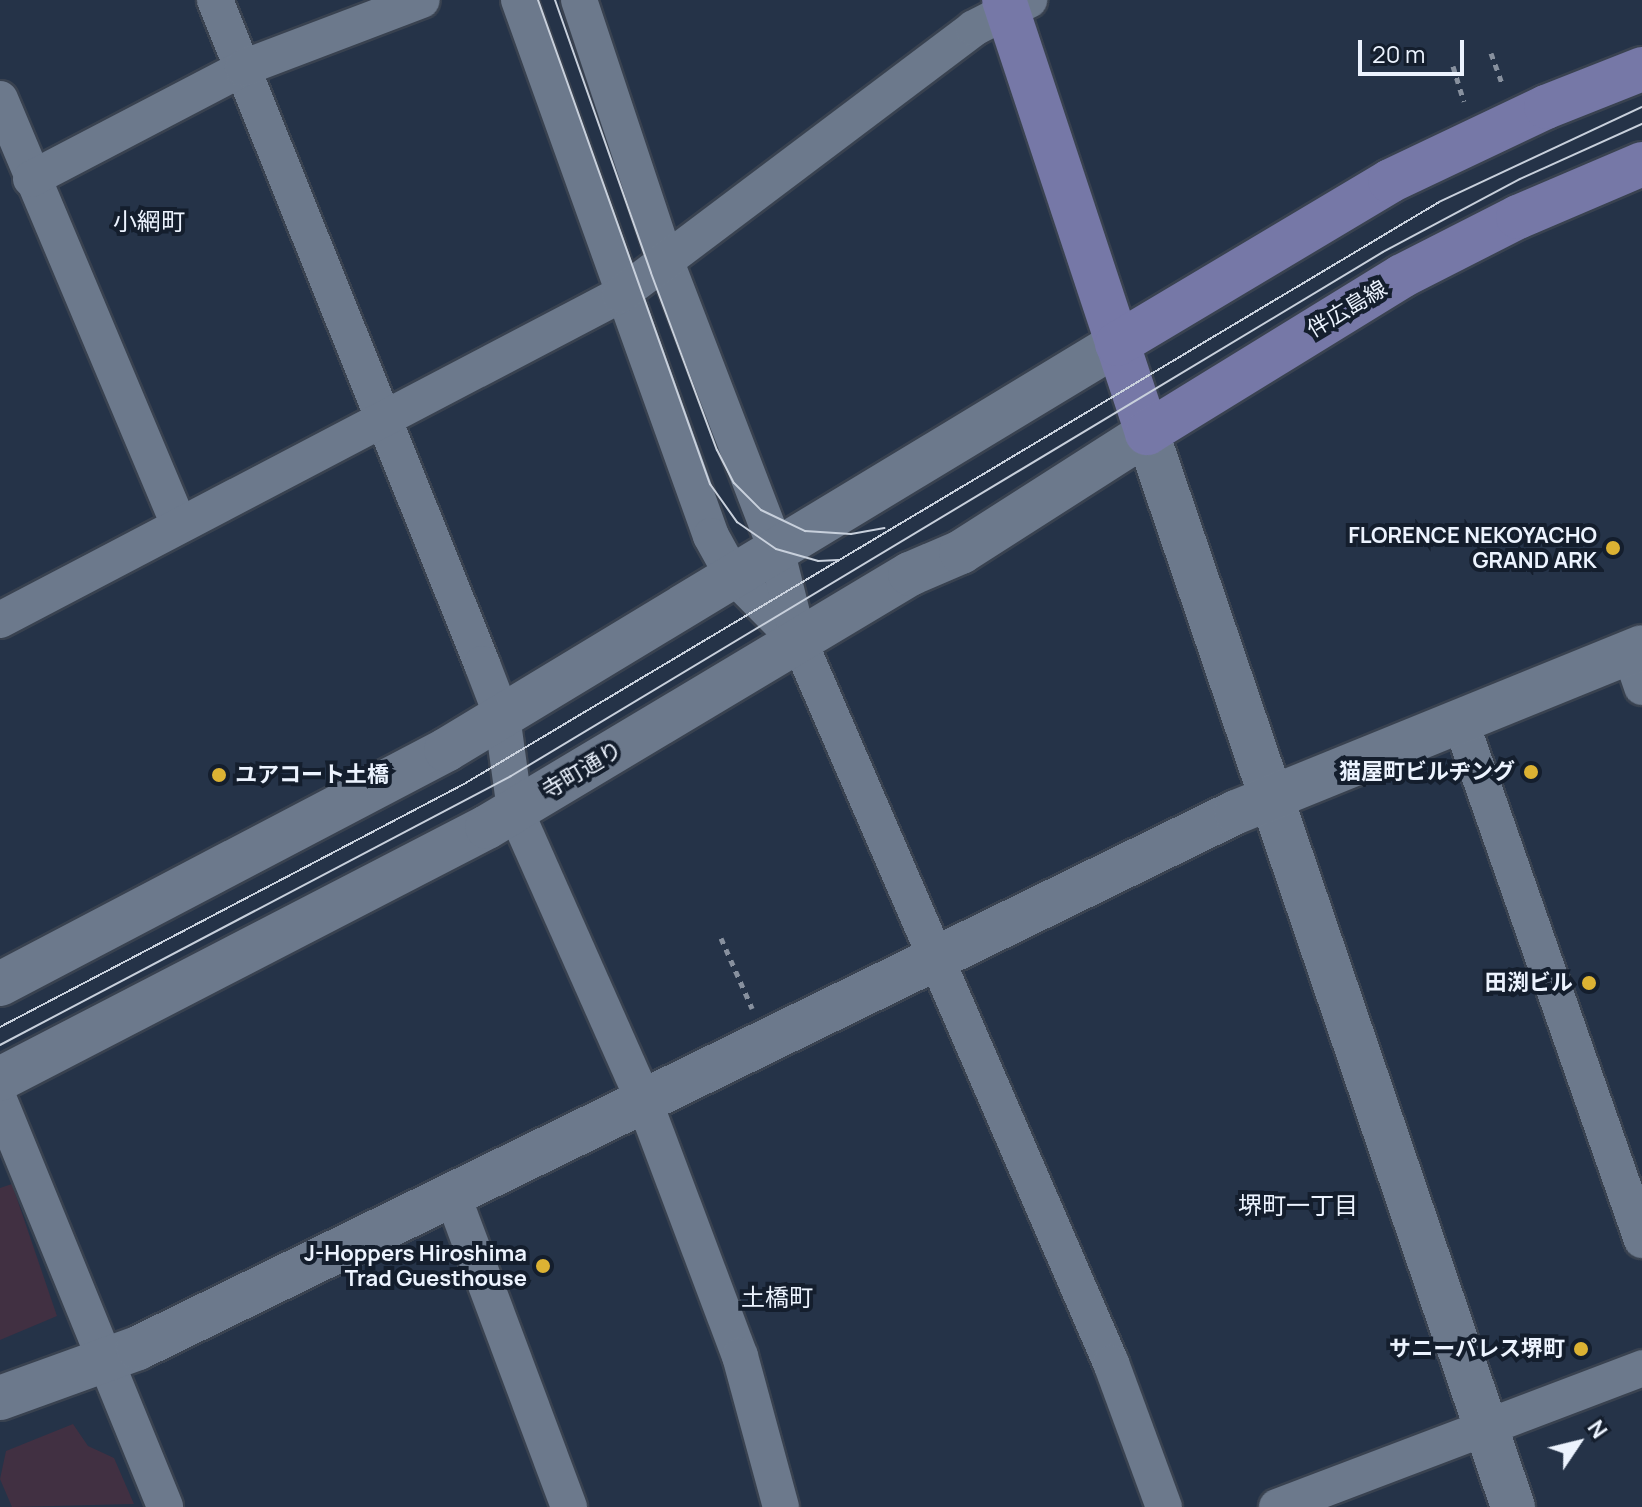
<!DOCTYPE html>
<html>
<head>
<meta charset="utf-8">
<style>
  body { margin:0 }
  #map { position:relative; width:1642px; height:1507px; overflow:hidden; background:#1d2838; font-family:Manrope,"Noto Sans JP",sans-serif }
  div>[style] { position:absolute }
  .built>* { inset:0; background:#253348 }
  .green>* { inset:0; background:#413042 }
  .path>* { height:5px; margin-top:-2.5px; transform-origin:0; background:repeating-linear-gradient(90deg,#87909e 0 6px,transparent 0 12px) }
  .roads { filter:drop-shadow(2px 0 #394250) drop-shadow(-2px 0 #394250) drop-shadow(0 2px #394250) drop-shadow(0 -2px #394250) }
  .minor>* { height:36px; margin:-18px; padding:0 18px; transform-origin:18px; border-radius:18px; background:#6c798c }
  .tertiary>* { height:44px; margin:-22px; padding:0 22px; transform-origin:22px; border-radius:22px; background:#6c798c }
  .secondary>* { height:44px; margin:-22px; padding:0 22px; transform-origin:22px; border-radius:22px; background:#7678a7 }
  .tram>* { height:2px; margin:-1px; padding:0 1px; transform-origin:1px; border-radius:1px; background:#c8d0dc }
  .dots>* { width:22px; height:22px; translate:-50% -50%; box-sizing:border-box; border:4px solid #141e2d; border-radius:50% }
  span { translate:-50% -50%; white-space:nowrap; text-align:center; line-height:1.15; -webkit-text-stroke:8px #141e2d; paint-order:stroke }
  .street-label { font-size:22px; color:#ecf3fe }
  .poi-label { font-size:22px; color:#ecf3fe; font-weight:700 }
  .right { translate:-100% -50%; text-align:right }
  .left { translate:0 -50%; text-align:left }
  .neighbourhood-label { font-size:24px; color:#ecf3fe }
  .north { position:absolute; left:1538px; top:1403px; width:80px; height:80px; -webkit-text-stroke:6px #141e2d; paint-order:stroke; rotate:55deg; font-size:22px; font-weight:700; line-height:32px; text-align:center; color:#ecf3fe }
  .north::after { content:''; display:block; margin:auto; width:28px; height:36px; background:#ecf3fe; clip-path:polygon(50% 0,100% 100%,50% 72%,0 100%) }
  .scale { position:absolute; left:1358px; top:40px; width:106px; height:36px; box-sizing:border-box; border:4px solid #ecf3fe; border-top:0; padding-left:10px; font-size:24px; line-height:28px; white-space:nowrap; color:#ecf3fe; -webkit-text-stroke:6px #141e2d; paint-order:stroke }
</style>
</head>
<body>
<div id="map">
  <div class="built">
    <div style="clip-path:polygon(0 0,1642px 0,1642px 1507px,0 1507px)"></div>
  </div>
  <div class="green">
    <div style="clip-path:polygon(12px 1184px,57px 1316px,0 1340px,0 1188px)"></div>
    <div style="clip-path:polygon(73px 1424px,88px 1446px,114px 1458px,134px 1504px,12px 1507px,0 1479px,6px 1451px)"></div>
  </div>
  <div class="path">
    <div style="left:1491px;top:53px;width:33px;rotate:70deg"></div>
    <div style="left:1453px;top:66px;width:37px;rotate:73deg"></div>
    <div style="left:721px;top:938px;width:77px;rotate:66.1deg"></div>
  </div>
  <div class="roads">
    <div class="minor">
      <div style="left:215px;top:0;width:716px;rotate:68.09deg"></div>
      <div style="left:482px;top:664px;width:56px;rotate:69deg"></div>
      <div style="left:502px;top:716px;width:95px;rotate:82.1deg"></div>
      <div style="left:515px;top:810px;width:318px;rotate:66.1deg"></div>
      <div style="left:644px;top:1101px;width:272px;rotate:69.4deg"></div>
      <div style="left:740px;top:1356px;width:156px;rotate:74.8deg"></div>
      <div style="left:519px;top:0;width:569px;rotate:70.29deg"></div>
      <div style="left:711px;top:536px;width:43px;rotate:61.1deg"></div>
      <div style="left:732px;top:574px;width:93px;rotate:45.4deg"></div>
      <div style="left:579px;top:0;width:276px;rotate:71.6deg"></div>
      <div style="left:666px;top:262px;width:307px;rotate:69deg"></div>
      <div style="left:776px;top:549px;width:95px;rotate:76deg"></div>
      <div style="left:799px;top:641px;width:787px;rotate:66.63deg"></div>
      <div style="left:1111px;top:1363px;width:153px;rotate:69.8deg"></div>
      <div style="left:0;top:99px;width:460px;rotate:67.2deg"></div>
      <div style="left:31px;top:179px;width:239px;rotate:-27.6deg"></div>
      <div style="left:243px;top:68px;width:191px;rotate:-20.8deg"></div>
      <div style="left:0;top:620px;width:700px;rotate:-27.66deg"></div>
      <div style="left:620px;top:295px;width:443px;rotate:-37deg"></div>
      <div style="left:974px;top:28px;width:62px;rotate:-27deg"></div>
      <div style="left:1630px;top:652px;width:37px;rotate:71deg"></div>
      <div style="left:1460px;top:720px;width:551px;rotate:70.71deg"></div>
      <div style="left:0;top:1102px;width:437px;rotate:67.8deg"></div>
      <div style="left:452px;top:1194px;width:334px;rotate:69.5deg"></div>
      <div style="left:1277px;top:1507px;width:391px;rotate:-20.8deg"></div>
    </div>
    <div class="tertiary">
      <div style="left:0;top:984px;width:504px;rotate:-27.68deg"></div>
      <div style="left:446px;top:750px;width:784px;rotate:-31.18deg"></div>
      <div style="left:0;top:1079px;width:548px;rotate:-27.36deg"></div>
      <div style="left:487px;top:827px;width:493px;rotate:-30.9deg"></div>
      <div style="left:910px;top:574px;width:56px;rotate:-23.3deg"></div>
      <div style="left:961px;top:552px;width:221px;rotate:-32.6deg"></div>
      <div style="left:1147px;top:433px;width:1135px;rotate:71.18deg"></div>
      <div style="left:0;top:1398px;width:147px;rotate:-19.9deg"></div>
      <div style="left:138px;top:1348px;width:1222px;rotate:-26.02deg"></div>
      <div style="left:1236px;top:812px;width:438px;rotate:-22.1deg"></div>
    </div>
    <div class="secondary">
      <div style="left:1004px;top:0;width:456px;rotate:71.7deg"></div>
      <div style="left:1147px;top:433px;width:299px;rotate:-31.6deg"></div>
      <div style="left:1402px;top:276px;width:130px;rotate:-27deg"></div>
      <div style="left:1518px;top:217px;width:135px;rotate:-23.1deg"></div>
      <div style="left:1117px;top:344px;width:318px;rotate:-30.8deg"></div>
      <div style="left:1390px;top:181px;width:173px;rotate:-25.4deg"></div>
      <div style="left:1546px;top:107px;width:103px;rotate:-21.6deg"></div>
    </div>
  </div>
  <div class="tram">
    <div style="left:538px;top:0;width:514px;rotate:70.44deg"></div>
    <div style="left:710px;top:484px;width:47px;rotate:54.6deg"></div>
    <div style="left:737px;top:522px;width:47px;rotate:34.7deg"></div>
    <div style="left:776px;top:549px;width:44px;rotate:15.9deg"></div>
    <div style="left:818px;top:561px;width:20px;rotate:-3deg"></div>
    <div style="left:555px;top:0;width:289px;rotate:70.6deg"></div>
    <div style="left:651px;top:273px;width:189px;rotate:69.6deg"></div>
    <div style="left:717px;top:450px;width:37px;rotate:63deg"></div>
    <div style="left:734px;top:483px;width:38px;rotate:45deg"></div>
    <div style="left:761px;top:510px;width:49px;rotate:25.5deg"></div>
    <div style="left:805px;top:531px;width:46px;rotate:3.7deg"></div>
    <div style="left:851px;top:534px;width:34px;rotate:-10deg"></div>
    <div style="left:0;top:1027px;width:524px;rotate:-27.64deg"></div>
    <div style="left:464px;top:784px;width:1135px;rotate:-30.83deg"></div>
    <div style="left:1439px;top:202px;width:224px;rotate:-25.1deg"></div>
    <div style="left:0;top:1045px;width:577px;rotate:-27.76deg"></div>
    <div style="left:511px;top:776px;width:1017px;rotate:-31deg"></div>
    <div style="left:1383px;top:252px;width:155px;rotate:-28.1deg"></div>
    <div style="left:1520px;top:179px;width:134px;rotate:-24.3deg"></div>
  </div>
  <div class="dots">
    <div style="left:1613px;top:548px;background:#dcb233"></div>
    <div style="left:1531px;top:772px;background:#dcb233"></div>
    <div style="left:219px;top:775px;background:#dcb233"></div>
    <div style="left:1589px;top:983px;background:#dcb233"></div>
    <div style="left:543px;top:1266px;background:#dcb233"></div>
    <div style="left:1581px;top:1349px;background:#dcb233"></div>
  </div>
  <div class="street-label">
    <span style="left:1347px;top:309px;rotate:-31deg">伴広島線</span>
    <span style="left:582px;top:770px;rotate:-31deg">寺町通り</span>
  </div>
  <div class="poi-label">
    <span class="right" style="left:1597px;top:548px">FLORENCE NEKOYACHO<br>GRAND ARK</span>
    <span class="right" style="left:1515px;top:772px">猫屋町ビルヂング</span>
    <span class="left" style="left:235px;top:775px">ユアコート土橋</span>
    <span class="right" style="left:1573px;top:983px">田渕ビル</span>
    <span class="right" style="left:527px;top:1266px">J-Hoppers Hiroshima<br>Trad Guesthouse</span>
    <span class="right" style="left:1565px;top:1349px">サニーパレス堺町</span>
  </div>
  <div class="neighbourhood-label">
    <span style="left:149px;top:221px">小網町</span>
    <span style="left:1298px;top:1205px">堺町一丁目</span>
    <span style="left:777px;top:1297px">土橋町</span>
  </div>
  <div class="north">N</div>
  <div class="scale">20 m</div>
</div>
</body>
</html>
